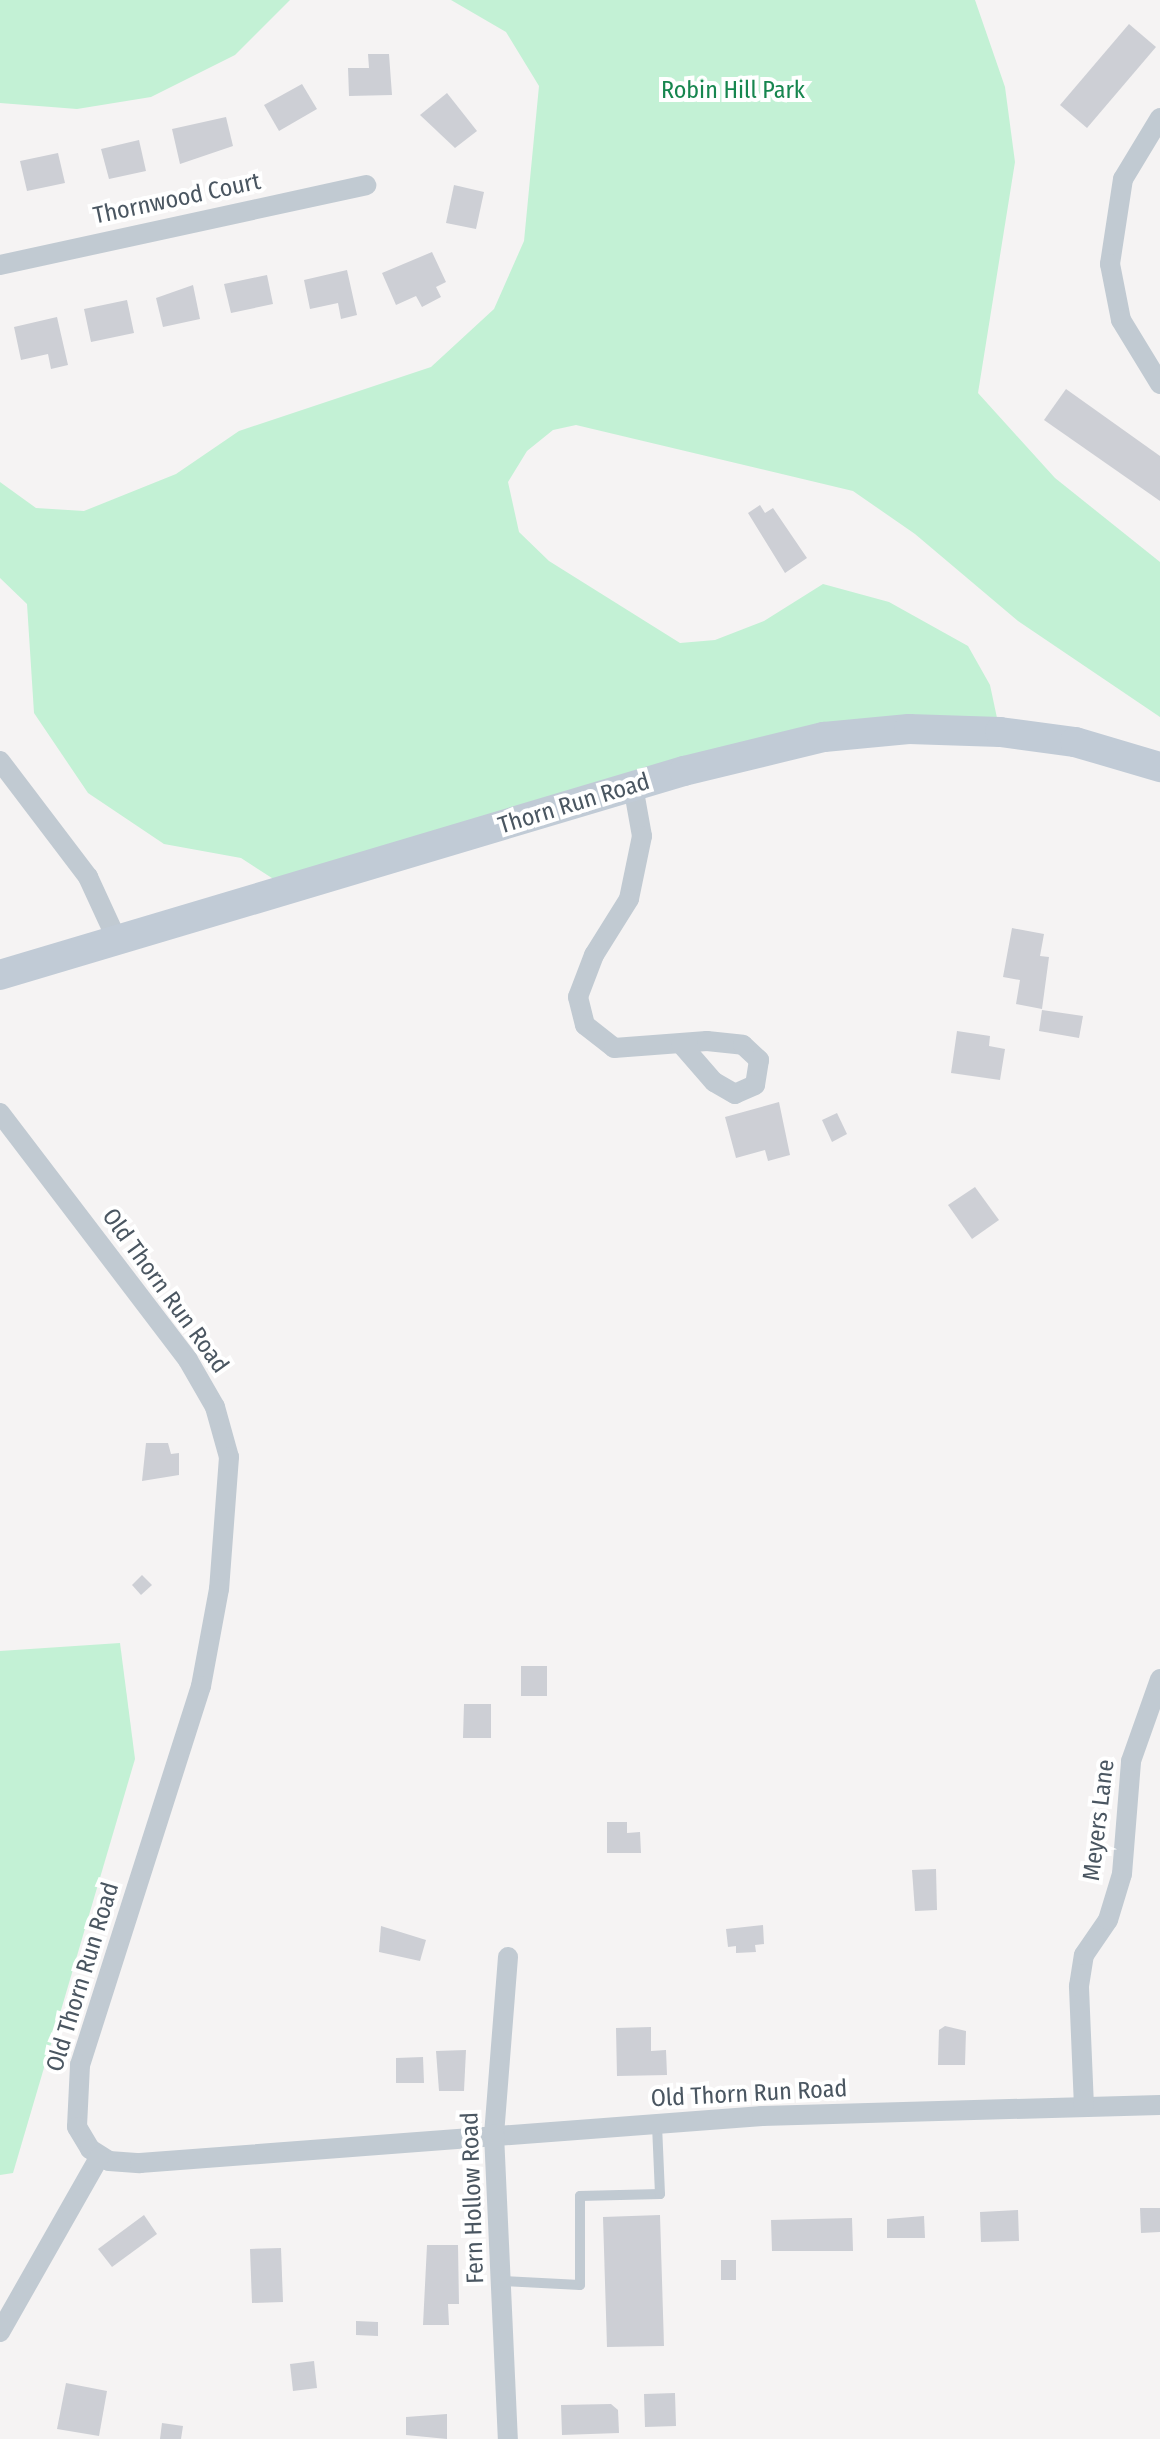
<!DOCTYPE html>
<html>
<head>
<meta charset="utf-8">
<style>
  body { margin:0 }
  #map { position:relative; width:1160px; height:2439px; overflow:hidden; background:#f5f3f3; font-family:"Fira Sans Condensed",sans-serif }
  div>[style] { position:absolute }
  .green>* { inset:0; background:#c3f1d5 }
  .building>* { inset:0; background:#cdcfd5 }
  .lane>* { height:10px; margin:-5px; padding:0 5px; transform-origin:5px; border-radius:5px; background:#c1cad2 }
  .street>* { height:20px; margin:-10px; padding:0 10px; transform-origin:10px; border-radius:10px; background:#c1cad2 }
  .secondary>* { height:30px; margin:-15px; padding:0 15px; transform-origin:15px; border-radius:15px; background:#c1cbd6 }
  span { translate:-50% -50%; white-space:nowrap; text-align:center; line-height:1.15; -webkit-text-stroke:8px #fff; paint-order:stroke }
  .park-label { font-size:24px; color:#17864f }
  .street-label { font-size:24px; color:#4a5661 }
</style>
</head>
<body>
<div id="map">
  <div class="green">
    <div style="clip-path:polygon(0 0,290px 0,235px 55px,151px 97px,77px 109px,0 103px)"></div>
    <div style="clip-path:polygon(451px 0,975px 0,1005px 87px,1015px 162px,978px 393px,1055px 478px,1160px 562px,1160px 717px,1018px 621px,915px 534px,853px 491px,576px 425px,553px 430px,527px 451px,508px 482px,519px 532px,549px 561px,680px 643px,715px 640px,764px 621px,823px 584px,889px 602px,968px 646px,990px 685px,1000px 732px,868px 731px,289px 889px,241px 858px,164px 844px,88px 793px,34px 713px,27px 604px,0 578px,0 482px,36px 508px,84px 511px,176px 474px,239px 431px,431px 367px,494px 309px,524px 241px,539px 86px,506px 32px)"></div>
    <div style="clip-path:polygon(120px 1643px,135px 1759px,13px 2173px,0 2175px,0 1651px)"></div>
  </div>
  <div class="building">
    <div style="clip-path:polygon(1129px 24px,1156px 47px,1087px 128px,1060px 105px)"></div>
    <div style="clip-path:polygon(368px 54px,389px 54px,392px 95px,349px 96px,348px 68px,369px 68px)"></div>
    <div style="clip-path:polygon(302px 84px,317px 109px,279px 131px,264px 105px)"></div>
    <div style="clip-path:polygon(447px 93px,477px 131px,455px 148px,420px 115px)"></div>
    <div style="clip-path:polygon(226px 117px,233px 146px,180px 164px,172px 129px)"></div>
    <div style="clip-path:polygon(139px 140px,146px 171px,109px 179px,101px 149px)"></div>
    <div style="clip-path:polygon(58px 153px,65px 183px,27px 191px,20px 161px)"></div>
    <div style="clip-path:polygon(454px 185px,484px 192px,476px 229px,446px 223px)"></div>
    <div style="clip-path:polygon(432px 252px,446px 282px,436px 287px,441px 297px,422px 307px,416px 296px,396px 305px,382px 273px)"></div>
    <div style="clip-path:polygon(347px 270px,357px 315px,341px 319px,338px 303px,310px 309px,304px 280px)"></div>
    <div style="clip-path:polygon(267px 275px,273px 304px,231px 313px,224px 284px)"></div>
    <div style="clip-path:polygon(193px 285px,200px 319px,163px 327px,156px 298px)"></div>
    <div style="clip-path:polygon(127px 300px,134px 333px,91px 342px,84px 309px)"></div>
    <div style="clip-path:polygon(57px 317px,68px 365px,51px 369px,48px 354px,21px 360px,14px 327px)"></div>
    <div style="clip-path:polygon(1066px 389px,1160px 456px,1160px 501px,1044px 420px)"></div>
    <div style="clip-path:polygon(760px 505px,765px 513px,773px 508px,807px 558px,785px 573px,748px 513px)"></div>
    <div style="clip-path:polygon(1012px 928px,1044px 934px,1040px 956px,1049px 957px,1042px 1009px,1016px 1004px,1020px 980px,1003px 977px)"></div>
    <div style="clip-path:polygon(1042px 1010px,1083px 1016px,1079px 1038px,1039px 1031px)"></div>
    <div style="clip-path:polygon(957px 1031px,990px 1036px,989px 1046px,1005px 1049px,1000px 1080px,951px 1073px)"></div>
    <div style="clip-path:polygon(779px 1102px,790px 1155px,768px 1161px,765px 1150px,736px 1158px,725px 1117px)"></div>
    <div style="clip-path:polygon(837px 1113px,847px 1134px,832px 1142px,822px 1120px)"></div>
    <div style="clip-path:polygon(975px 1187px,999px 1220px,972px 1239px,948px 1205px)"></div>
    <div style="clip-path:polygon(146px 1443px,168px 1443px,171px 1454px,179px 1453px,179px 1475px,142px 1481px)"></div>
    <div style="clip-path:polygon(142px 1575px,152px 1585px,141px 1595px,132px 1585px)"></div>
    <div style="clip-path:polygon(521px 1666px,547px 1666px,547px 1696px,521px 1696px)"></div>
    <div style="clip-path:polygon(464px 1704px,491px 1704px,491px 1738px,463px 1738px)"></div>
    <div style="clip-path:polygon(607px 1822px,627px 1822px,627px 1833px,640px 1832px,641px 1853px,607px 1853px)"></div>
    <div style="clip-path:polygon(936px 1869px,937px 1910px,915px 1911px,912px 1870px)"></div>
    <div style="clip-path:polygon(763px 1925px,764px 1944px,755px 1945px,756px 1952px,736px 1953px,736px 1946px,728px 1947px,726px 1929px)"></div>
    <div style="clip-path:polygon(381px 1926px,426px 1940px,420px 1961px,379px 1952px)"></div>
    <div style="clip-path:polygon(945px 2026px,966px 2031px,965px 2065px,938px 2065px,939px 2030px)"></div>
    <div style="clip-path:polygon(651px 2027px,651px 2051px,666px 2050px,667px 2075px,617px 2076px,616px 2028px)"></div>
    <div style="clip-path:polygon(466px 2050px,464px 2091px,439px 2091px,436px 2051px)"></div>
    <div style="clip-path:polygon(423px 2057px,424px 2083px,396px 2083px,396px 2058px)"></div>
    <div style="clip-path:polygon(1140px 2208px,1160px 2208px,1160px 2232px,1141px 2233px)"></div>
    <div style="clip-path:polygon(1018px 2210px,1019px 2241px,981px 2242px,980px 2212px)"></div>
    <div style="clip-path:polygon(144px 2215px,157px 2234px,112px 2267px,98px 2249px)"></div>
    <div style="clip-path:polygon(660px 2215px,664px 2346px,607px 2347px,603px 2217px)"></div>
    <div style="clip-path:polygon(924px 2216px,925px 2238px,887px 2238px,887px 2219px)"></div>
    <div style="clip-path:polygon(852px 2218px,853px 2251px,772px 2251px,771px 2220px)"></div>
    <div style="clip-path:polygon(427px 2245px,458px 2245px,459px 2304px,448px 2304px,449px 2325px,423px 2325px)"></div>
    <div style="clip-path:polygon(281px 2248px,283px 2302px,252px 2303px,250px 2249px)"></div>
    <div style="clip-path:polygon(721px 2260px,736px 2260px,736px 2280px,721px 2280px)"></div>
    <div style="clip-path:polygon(356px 2321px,378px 2322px,378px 2336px,356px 2335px)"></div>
    <div style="clip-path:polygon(314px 2361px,317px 2388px,293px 2391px,290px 2364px)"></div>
    <div style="clip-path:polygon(66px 2383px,107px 2391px,99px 2436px,57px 2429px)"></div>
    <div style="clip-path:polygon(675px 2393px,676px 2426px,645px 2427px,644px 2394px)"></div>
    <div style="clip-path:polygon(611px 2404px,618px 2410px,619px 2433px,562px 2435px,561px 2405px)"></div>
    <div style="clip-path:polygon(447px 2414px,447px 2439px,406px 2435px,406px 2417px)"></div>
    <div style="clip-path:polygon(162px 2423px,183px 2426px,181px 2439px,160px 2439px)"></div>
  </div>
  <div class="lane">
    <div style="left:501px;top:2281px;width:79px;rotate:2.9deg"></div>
    <div style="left:580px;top:2285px;width:89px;rotate:-90deg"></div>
    <div style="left:580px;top:2196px;width:80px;rotate:-1.4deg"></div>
    <div style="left:660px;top:2194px;width:69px;rotate:-92.5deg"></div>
  </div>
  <div class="street">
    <div style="left:1160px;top:118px;width:71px;rotate:121.2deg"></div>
    <div style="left:1123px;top:179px;width:86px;rotate:98.7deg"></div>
    <div style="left:1110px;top:264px;width:57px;rotate:78.9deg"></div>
    <div style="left:1121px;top:320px;width:75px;rotate:58.6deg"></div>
    <div style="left:0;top:265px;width:375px;rotate:-12.3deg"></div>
    <div style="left:0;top:761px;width:146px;rotate:52.8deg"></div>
    <div style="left:88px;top:877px;width:69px;rotate:65.3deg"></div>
    <div style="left:633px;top:786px;width:51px;rotate:79.8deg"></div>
    <div style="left:642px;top:836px;width:64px;rotate:101.7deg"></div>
    <div style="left:629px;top:899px;width:66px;rotate:122deg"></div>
    <div style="left:594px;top:955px;width:45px;rotate:110.9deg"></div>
    <div style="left:578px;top:997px;width:29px;rotate:76deg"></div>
    <div style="left:585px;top:1025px;width:37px;rotate:38deg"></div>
    <div style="left:614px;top:1048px;width:93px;rotate:-4.3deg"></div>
    <div style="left:707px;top:1041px;width:36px;rotate:6deg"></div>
    <div style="left:743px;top:1045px;width:22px;rotate:43deg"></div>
    <div style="left:759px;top:1060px;width:25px;rotate:99deg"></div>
    <div style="left:755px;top:1085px;width:22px;rotate:156deg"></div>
    <div style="left:735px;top:1094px;width:24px;rotate:-150deg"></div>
    <div style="left:714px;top:1082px;width:50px;rotate:-131deg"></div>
    <div style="left:0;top:1113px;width:310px;rotate:52.7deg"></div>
    <div style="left:188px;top:1360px;width:54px;rotate:60.1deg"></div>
    <div style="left:215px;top:1407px;width:52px;rotate:74.4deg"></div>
    <div style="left:229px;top:1457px;width:132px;rotate:94.3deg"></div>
    <div style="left:219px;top:1589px;width:99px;rotate:100.5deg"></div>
    <div style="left:201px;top:1686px;width:398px;rotate:107.7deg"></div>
    <div style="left:80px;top:2065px;width:62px;rotate:92.8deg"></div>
    <div style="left:77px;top:2127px;width:26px;rotate:59deg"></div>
    <div style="left:90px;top:2149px;width:22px;rotate:32deg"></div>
    <div style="left:109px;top:2161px;width:31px;rotate:4deg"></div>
    <div style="left:140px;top:2163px;width:624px;rotate:-4.32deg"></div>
    <div style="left:762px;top:2116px;width:398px;rotate:-1.6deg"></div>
    <div style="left:508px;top:1957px;width:178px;rotate:94.5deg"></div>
    <div style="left:494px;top:2134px;width:305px;rotate:87.4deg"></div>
    <div style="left:1084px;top:2107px;width:121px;rotate:-92.4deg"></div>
    <div style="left:1079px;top:1986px;width:31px;rotate:-81deg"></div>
    <div style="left:1084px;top:1955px;width:42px;rotate:-55.6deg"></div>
    <div style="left:1108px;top:1920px;width:48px;rotate:-73.1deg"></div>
    <div style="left:1122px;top:1874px;width:113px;rotate:-85.4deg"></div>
    <div style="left:1131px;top:1761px;width:87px;rotate:-70.5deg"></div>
    <div style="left:0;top:2332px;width:202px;rotate:-60.4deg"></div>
  </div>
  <div class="secondary">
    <div style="left:0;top:975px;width:714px;rotate:-16.61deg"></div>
    <div style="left:684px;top:771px;width:144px;rotate:-13.7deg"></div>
    <div style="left:824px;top:737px;width:85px;rotate:-5.4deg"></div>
    <div style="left:909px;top:729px;width:91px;rotate:1.9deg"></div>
    <div style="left:1000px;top:732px;width:76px;rotate:7.6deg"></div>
    <div style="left:1075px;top:742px;width:89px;rotate:16.4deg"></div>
  </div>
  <div class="park-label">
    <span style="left:733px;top:91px">Robin Hill Park</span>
  </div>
  <div class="street-label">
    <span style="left:177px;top:199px;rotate:-12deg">Thornwood Court</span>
    <span style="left:574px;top:804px;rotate:-17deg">Thorn Run Road</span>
    <span style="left:165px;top:1291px;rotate:54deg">Old Thorn Run Road</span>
    <span style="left:1099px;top:1820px;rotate:-83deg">Meyers Lane</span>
    <span style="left:83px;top:1977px;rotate:-73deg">Old Thorn Run Road</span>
    <span style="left:749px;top:2094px;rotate:-3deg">Old Thorn Run Road</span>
    <span style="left:473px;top:2198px;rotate:-92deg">Fern Hollow Road</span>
  </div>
</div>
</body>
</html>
